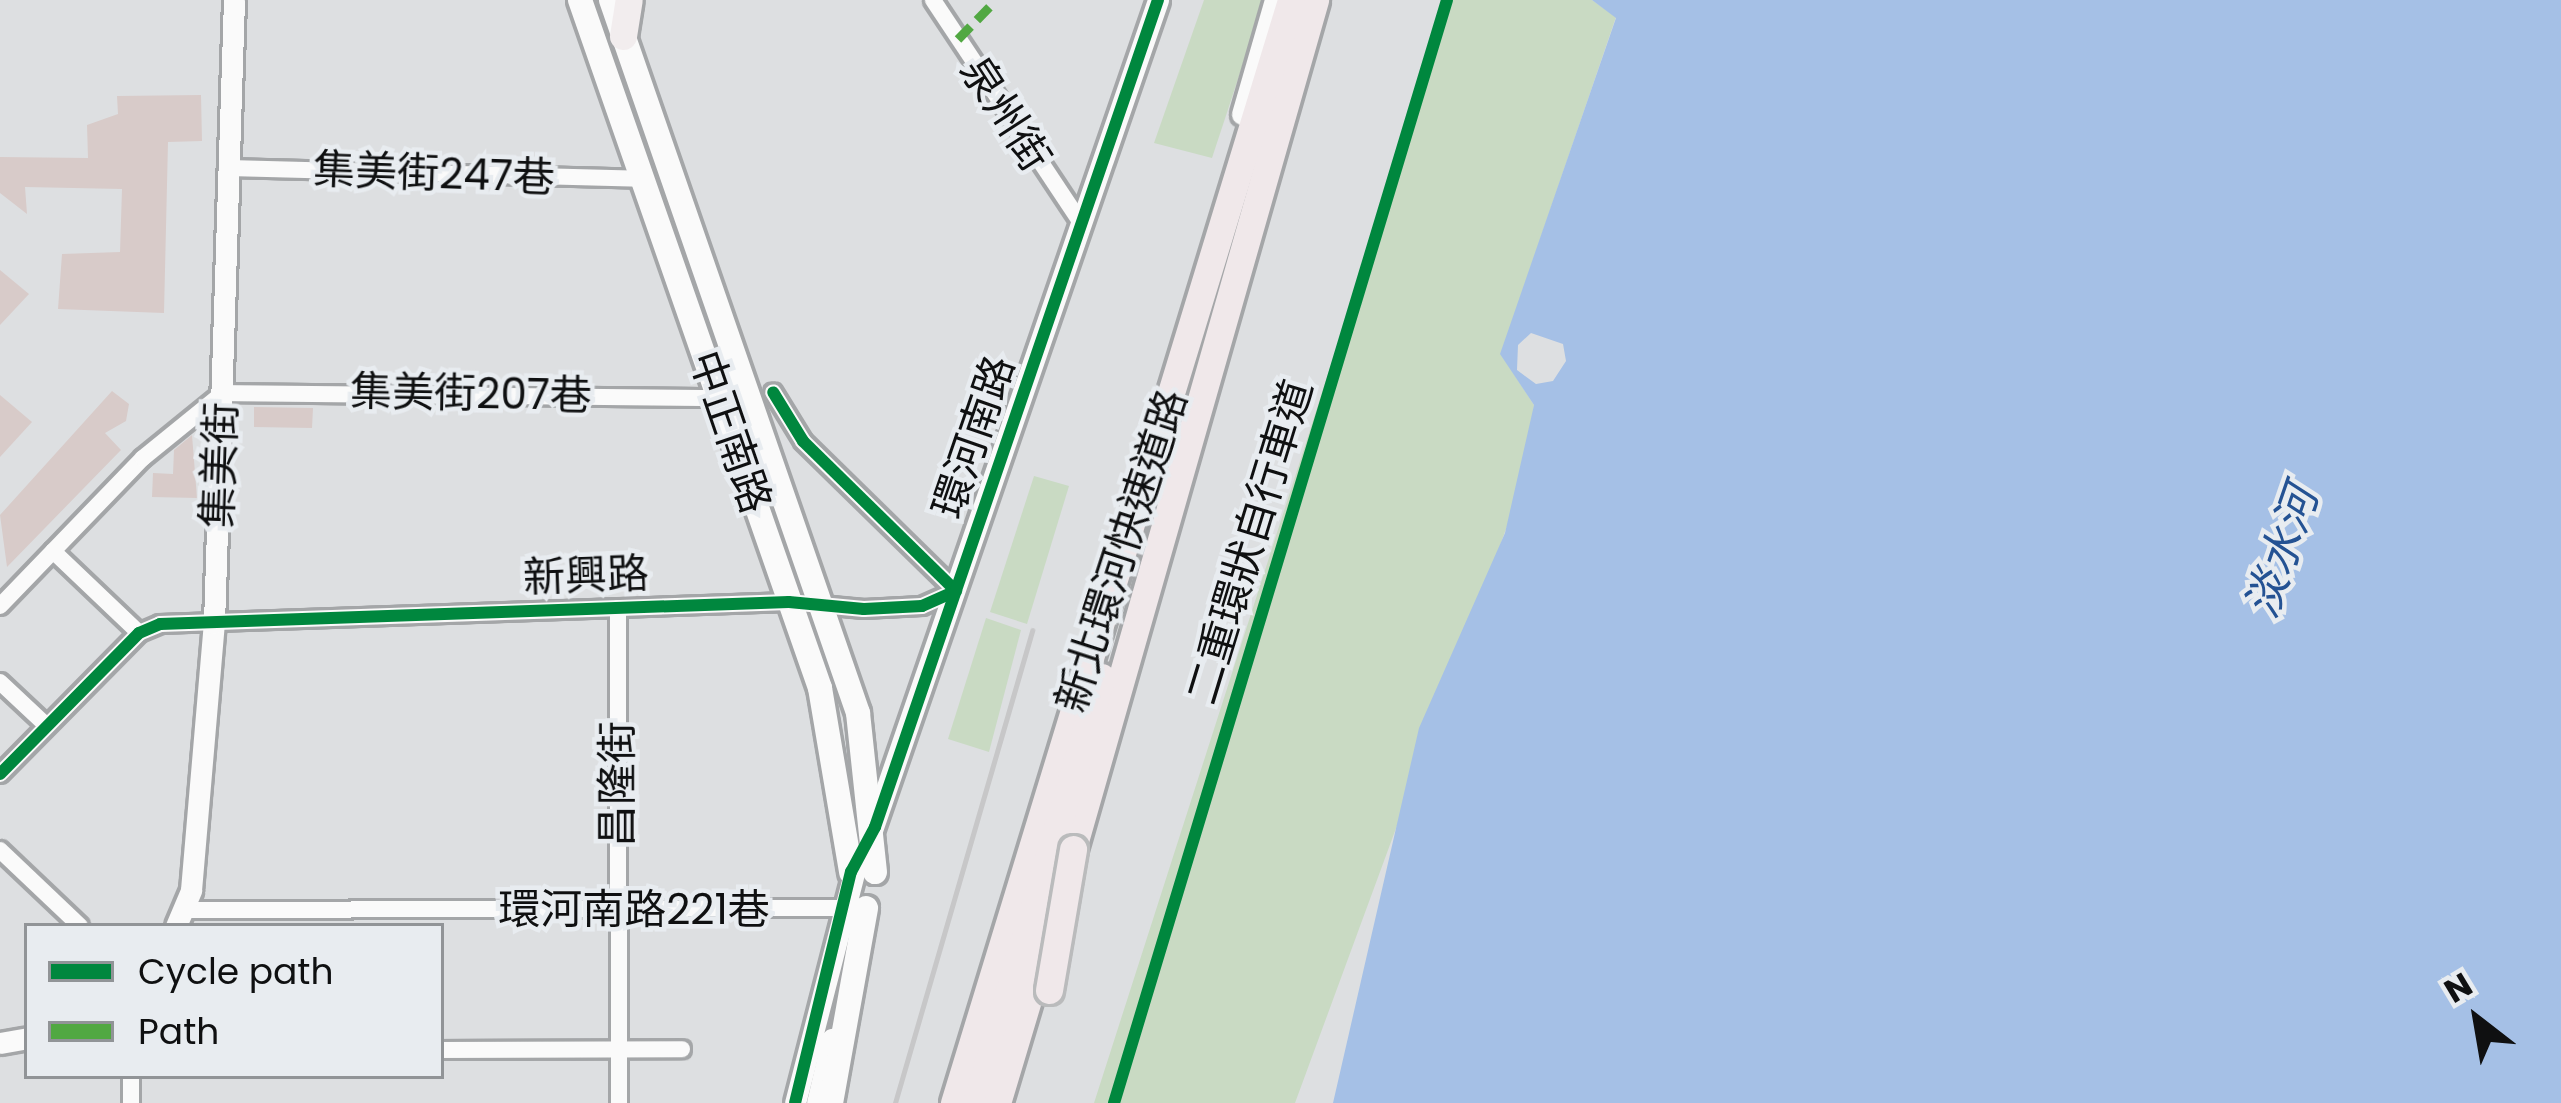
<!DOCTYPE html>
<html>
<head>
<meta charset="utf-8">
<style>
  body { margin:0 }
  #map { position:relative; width:2561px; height:1103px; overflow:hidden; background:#dddfe1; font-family:Poppins,"Noto Sans TC",sans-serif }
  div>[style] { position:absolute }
  .green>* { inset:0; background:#c9dac3 }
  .water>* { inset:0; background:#a5c0e6 }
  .building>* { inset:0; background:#d8cbc9 }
  .roads { filter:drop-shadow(3px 0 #a4a6a8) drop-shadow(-3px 0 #a4a6a8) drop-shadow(0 3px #a4a6a8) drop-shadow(0 -3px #a4a6a8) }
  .minor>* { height:16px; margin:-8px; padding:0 8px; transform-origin:8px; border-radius:8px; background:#fafafa }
  .tertiary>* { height:21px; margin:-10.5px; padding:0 10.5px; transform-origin:10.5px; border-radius:10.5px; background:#fafafa }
  .secondary>* { height:24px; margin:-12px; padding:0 12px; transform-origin:12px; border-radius:12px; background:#fafafa }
  .primary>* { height:27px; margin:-13.5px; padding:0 13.5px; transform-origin:13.5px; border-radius:13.5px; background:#f2edee }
  .trunk>* { height:27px; margin:-13.5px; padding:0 13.5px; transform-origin:13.5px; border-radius:13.5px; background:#f0e8ea }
  .rail>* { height:4.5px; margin:-2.25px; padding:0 2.25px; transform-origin:2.25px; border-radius:2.25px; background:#c7c7c8 }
  .bridges { filter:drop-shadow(3px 0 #babbbc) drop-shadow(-3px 0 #babbbc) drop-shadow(0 3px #babbbc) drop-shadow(0 -3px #babbbc) }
  .trunk-bridge>* { height:27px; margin:-13.5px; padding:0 13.5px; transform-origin:13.5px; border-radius:13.5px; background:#f0e8ea }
  .quiet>* { height:9px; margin-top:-4.5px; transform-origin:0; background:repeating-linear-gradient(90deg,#51a842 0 18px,transparent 0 27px) }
  .cycleway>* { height:12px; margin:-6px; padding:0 6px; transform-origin:6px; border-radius:6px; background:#00873e }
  span { translate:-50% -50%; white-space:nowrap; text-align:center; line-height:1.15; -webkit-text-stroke:9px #e8ecf0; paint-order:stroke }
  .street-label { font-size:42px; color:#0f1011 }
  .water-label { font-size:45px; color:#245293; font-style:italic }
  .legend { position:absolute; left:24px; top:923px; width:420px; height:156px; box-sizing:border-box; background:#e8ecf0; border:3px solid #919497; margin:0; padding:15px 21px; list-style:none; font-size:36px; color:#0f1011 }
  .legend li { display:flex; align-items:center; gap:24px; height:60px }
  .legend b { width:60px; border:3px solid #919497 }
  .north { position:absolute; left:2417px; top:959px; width:120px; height:120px; -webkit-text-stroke:9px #e8ecf0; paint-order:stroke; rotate:329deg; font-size:33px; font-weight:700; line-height:48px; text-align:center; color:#0f1011 }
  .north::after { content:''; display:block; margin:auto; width:42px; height:54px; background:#0f1011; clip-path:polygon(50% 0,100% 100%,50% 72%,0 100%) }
</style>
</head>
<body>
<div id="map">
  <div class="green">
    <div style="clip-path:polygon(1204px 0,1264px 0,1212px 158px,1154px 143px)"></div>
    <div style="clip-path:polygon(1448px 0,1592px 0,1616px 17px,1501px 354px,1534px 405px,1527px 472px,1295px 1103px,1094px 1103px)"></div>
    <div style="clip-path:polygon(1034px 476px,1069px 486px,1027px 624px,990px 612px)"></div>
    <div style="clip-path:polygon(986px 618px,1021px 630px,989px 752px,948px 739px)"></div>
  </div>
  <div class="water">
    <div style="clip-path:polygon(evenodd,1592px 0,2561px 0,2561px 1103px,1333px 1103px,1419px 728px,1505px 533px,1534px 405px,1500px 354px,1616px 18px,1592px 0,1531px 333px,1563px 344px,1566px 361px,1553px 381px,1536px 384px,1517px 370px,1518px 345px,1531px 333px)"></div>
  </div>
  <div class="building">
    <div style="clip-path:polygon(201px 95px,202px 141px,168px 142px,164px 313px,58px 309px,62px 254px,120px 252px,122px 189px,25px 187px,27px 214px,0 193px,0 157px,88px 158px,87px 125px,118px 114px,117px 96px)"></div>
    <div style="clip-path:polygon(0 270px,29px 294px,0 325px)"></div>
    <div style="clip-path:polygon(112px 391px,129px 404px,126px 421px,105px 433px,121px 450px,7px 567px,0 515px)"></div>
    <div style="clip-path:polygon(0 395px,32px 422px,0 457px)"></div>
    <div style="clip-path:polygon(254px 407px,313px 408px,312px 428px,254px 427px)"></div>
    <div style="clip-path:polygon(192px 435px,197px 498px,152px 497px,153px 473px,173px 474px,174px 450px)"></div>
  </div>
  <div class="roads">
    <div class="minor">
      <div style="left:933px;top:0;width:269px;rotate:56.4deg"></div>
      <div style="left:227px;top:168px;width:415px;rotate:1.5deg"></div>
      <div style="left:53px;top:551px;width:119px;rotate:43.6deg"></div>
      <div style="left:0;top:606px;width:206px;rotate:-46deg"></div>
      <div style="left:143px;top:458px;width:103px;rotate:-39.1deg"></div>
      <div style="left:223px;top:393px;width:495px;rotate:0.6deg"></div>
      <div style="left:618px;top:608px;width:495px;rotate:89.9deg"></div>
      <div style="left:0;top:682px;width:64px;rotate:43.1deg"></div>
      <div style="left:0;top:774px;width:198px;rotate:-45.4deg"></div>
      <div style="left:139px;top:633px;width:23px;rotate:-23deg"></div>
      <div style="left:160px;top:624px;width:629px;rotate:-2deg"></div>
      <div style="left:789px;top:602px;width:75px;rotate:5.3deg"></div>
      <div style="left:864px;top:609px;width:58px;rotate:-3deg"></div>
      <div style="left:922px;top:606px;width:37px;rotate:-24deg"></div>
      <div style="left:956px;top:591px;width:214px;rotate:-135.6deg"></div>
      <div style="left:803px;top:441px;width:57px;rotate:-121.5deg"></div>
      <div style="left:0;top:850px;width:110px;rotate:43.5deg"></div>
      <div style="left:185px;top:910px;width:672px;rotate:-0.17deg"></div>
      <div style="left:441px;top:1050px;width:241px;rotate:-0.2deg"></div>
      <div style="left:131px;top:1076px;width:27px;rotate:90deg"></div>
    </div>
    <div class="tertiary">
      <div style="left:1242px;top:114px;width:119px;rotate:-73.9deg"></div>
      <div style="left:871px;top:833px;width:881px;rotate:-70.99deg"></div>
      <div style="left:176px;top:926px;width:39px;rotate:-67deg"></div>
      <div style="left:191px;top:890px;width:268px;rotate:-85.1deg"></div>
      <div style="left:214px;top:623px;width:623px;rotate:-88.16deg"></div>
      <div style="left:0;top:1043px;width:27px;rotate:-10deg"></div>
      <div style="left:795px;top:1103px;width:250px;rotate:-75.6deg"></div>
      <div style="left:817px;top:1103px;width:66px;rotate:-76.8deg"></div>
    </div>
    <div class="secondary">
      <div style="left:580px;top:0;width:729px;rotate:70.77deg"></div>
      <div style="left:820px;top:688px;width:187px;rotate:80.4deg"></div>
      <div style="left:611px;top:0;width:755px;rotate:70.89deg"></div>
      <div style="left:858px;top:713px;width:160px;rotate:83.9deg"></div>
      <div style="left:831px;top:1103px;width:198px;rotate:-79.8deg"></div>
    </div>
    <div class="primary">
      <div style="left:623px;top:36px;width:36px;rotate:-81deg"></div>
    </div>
    <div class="trunk">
      <div style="left:1067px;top:869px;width:904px;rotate:-74.07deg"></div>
      <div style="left:954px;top:1103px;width:1153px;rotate:-73.01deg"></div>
      <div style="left:976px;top:1103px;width:444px;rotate:-73.6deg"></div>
      <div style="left:997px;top:1103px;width:188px;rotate:-73.3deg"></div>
    </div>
  </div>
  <div class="rail">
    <div style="left:895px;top:1103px;width:492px;rotate:-73.8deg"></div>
  </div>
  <div class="bridges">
    <div class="trunk-bridge">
      <div style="left:1049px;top:990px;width:143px;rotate:-80.3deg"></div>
    </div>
  </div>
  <div class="quiet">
    <div style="left:958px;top:39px;width:54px;rotate:-45.7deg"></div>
  </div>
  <div class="cycleway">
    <div style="left:0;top:774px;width:198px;rotate:-45.4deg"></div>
    <div style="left:139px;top:633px;width:23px;rotate:-23deg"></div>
    <div style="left:160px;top:624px;width:629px;rotate:-2deg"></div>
    <div style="left:789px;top:602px;width:75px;rotate:5.3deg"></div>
    <div style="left:864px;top:609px;width:58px;rotate:-3deg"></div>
    <div style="left:922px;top:606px;width:37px;rotate:-24deg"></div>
    <div style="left:956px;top:591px;width:214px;rotate:-135.6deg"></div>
    <div style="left:803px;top:441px;width:57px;rotate:-121.5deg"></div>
    <div style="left:795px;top:1103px;width:238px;rotate:-76.4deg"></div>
    <div style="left:851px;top:872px;width:51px;rotate:-61.9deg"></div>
    <div style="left:875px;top:827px;width:874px;rotate:-71.11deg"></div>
    <div style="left:1114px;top:1103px;width:1152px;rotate:-73.2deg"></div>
  </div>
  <div class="street-label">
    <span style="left:1005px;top:114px;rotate:57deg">泉州街</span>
    <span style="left:434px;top:174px;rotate:2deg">集美街247巷</span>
    <span style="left:471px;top:394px;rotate:1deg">集美街207巷</span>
    <span style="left:730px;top:432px;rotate:71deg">中正南路</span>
    <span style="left:974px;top:437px;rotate:-71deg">環河南路</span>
    <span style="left:220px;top:465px;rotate:-88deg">集美街</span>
    <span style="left:1250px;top:542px;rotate:-73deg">二重環狀自行車道</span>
    <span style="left:1122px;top:551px;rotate:-72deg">新北環河快速道路</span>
    <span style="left:586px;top:576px;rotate:-2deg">新興路</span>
    <span style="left:618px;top:784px;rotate:-90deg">昌隆街</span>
    <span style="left:634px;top:910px">環河南路221巷</span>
  </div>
  <div class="water-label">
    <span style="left:2282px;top:552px;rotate:-71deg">淡水河</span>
  </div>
  <ul class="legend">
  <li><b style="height:15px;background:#00873e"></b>Cycle path</li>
  <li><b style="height:15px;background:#51a842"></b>Path</li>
  </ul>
  <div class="north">N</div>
</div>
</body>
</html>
